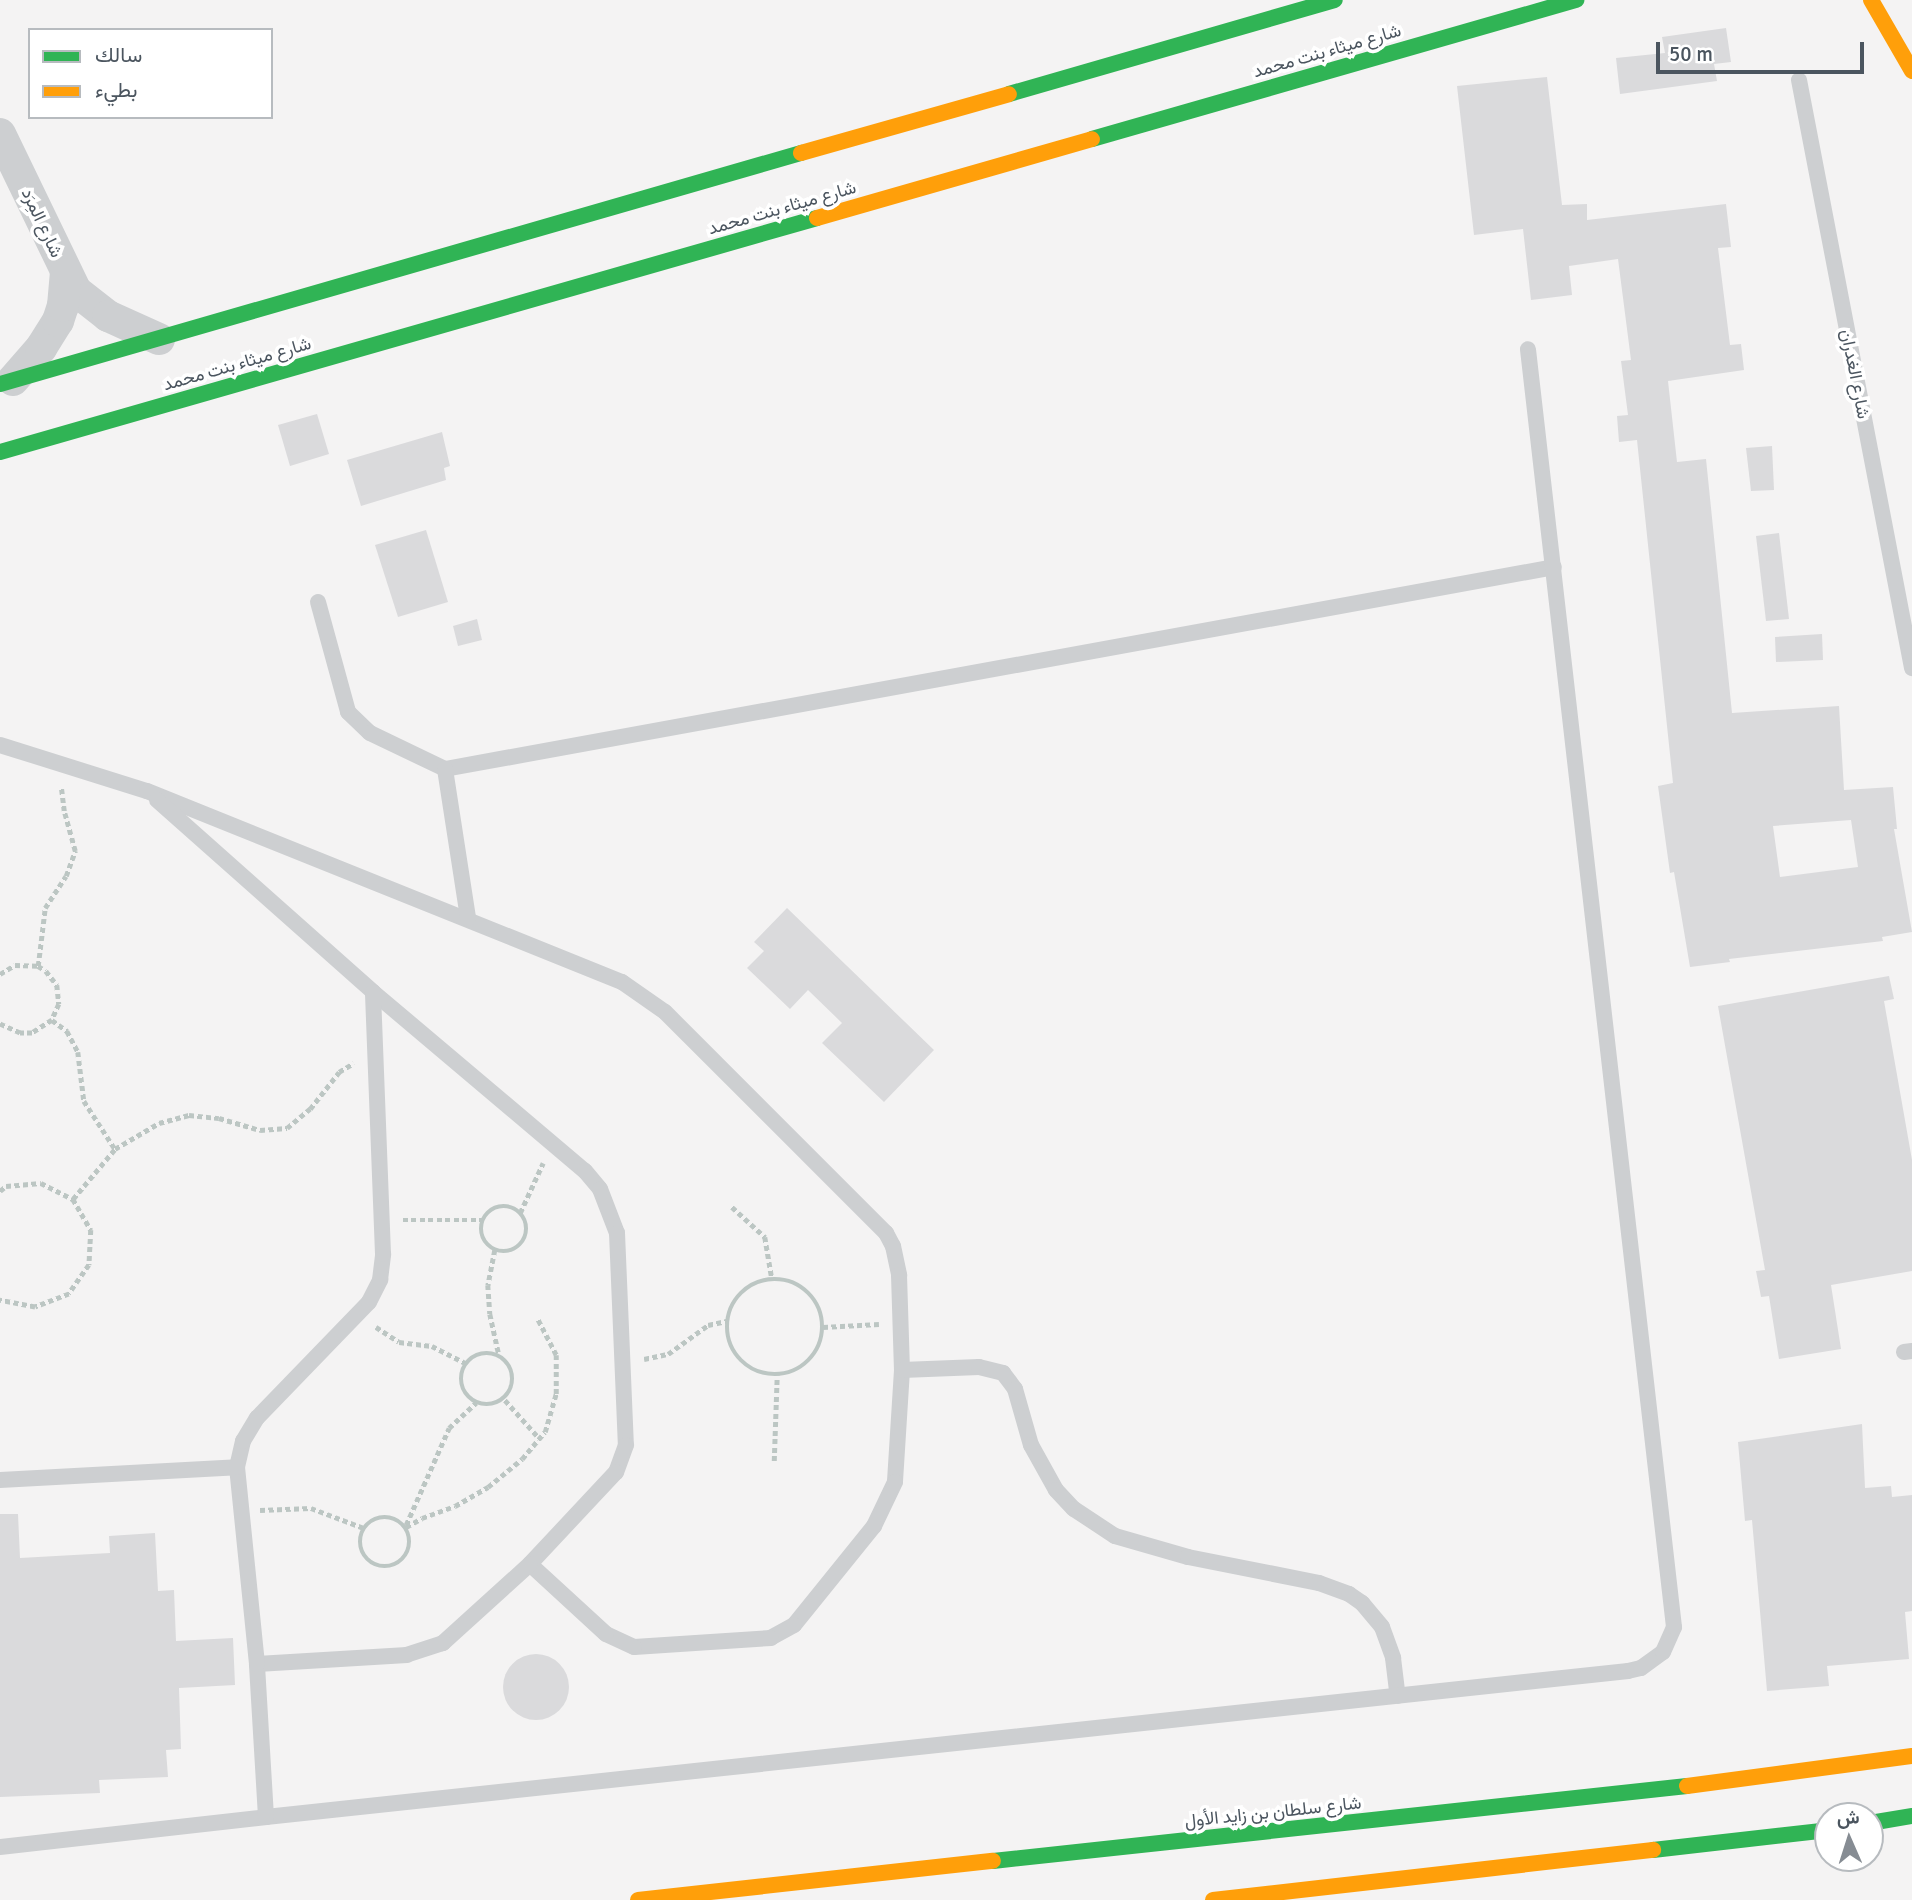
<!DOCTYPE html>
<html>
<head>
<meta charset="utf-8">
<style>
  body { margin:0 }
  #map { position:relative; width:1912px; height:1900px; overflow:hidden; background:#f4f3f3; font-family:Signika,Vazirmatn,sans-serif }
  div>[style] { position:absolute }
  .building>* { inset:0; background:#dadadc }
  .round { border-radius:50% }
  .path>* { height:4.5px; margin-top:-2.25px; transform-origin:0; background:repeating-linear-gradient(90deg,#bcc6c3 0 5px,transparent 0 8.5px) }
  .path>.ring { margin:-2.25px; padding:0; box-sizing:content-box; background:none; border:4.5px solid #bcc6c3; border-radius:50% }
  .lane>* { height:16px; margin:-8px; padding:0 8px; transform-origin:8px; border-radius:8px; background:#cdcfd1 }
  .street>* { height:32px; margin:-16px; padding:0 16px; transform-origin:16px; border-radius:16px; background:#cdcfd1 }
  .fast>* { height:16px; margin:-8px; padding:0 8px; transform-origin:8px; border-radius:8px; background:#30b455 }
  .slow>* { height:16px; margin:-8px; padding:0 8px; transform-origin:8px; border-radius:8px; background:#ff9f0a }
  span { translate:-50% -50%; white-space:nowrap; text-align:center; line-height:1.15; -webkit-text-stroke:7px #fff; paint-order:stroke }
  .street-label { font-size:18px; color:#4b555f }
  .legend { position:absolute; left:28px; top:28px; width:245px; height:91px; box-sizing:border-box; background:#fff; border:2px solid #b7bbbf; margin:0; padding:9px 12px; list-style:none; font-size:21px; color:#4b555f }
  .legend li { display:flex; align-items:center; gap:14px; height:35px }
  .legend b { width:35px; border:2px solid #b7bbbf }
  .north { position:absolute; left:1814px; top:1802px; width:70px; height:70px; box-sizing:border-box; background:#fff; border:2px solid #b7bbbf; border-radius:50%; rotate:357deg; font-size:19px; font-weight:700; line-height:28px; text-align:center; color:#4b555f }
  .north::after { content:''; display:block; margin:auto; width:24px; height:32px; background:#868c93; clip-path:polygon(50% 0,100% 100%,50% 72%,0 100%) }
  .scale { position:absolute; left:1656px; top:42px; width:208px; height:32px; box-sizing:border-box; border:4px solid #4b555f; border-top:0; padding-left:9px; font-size:21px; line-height:24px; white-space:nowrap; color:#4b555f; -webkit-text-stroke:5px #fff; paint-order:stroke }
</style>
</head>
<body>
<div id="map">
  <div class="building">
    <div style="clip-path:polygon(1726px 28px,1731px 62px,1714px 64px,1717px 81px,1620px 94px,1616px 58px,1665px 53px,1662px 37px)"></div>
    <div style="clip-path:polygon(evenodd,1547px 77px,1562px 205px,1587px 204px,1587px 220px,1726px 204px,1731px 247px,1718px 248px,1730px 345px,1741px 344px,1744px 370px,1668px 381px,1677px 462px,1706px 459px,1732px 713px,1839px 706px,1844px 790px,1893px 787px,1897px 829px,1894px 829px,1912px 932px,1882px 937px,1883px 941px,1729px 959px,1730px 962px,1690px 967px,1674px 872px,1670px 873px,1658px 786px,1673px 783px,1637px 440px,1619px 442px,1617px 416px,1628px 415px,1621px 361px,1631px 360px,1618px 259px,1569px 266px,1572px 295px,1531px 300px,1523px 229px,1474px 235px,1457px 86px,1547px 77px,1851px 820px,1858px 867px,1780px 877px,1773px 826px,1851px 820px)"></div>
    <div style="clip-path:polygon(317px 414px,329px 454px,290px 466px,278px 425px)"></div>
    <div style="clip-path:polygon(442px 432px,450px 466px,444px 468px,446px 480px,361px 506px,347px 460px)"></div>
    <div style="clip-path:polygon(1772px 446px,1774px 490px,1751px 491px,1746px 448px)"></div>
    <div style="clip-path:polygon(426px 530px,448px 602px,398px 617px,375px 545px)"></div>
    <div style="clip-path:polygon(1779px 533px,1789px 619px,1766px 621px,1756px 536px)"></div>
    <div style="clip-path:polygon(477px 619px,482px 640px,458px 646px,453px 626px)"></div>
    <div style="clip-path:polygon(1822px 634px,1823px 660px,1776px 662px,1775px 637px)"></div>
    <div style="clip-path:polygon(787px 908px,934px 1050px,884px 1102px,822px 1043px,842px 1023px,808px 990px,790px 1009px,747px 968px,764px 951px,754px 942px)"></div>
    <div style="clip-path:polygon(1889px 976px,1894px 999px,1884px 1001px,1912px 1160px,1912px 1271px,1831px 1285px,1841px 1349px,1779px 1359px,1769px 1296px,1761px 1297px,1756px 1271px,1765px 1270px,1718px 1006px)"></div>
    <div style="clip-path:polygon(1862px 1424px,1865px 1488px,1891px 1486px,1892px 1497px,1912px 1495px,1912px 1611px,1905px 1612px,1909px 1659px,1827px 1666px,1829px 1686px,1767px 1691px,1752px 1520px,1745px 1521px,1738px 1442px)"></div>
    <div style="clip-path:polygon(0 1514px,18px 1514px,20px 1558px,110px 1553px,109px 1536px,155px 1533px,158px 1591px,174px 1590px,176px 1641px,233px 1638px,235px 1685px,179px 1688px,181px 1749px,166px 1750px,168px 1777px,99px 1780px,100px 1793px,0 1797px)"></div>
    <div class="round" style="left:503px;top:1654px;width:66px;height:66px"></div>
  </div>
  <div class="path">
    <div style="left:38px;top:966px;width:58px;rotate:-83.1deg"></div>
    <div style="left:45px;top:908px;width:38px;rotate:-57deg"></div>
    <div style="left:66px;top:876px;width:27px;rotate:-70deg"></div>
    <div style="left:75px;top:851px;width:41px;rotate:-105.4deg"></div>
    <div style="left:64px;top:811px;width:25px;rotate:-97deg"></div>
    <div style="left:0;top:974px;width:17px;rotate:-31deg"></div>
    <div style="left:15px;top:965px;width:23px;rotate:2deg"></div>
    <div style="left:38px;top:966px;width:9px;rotate:32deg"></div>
    <div style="left:46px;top:971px;width:18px;rotate:52deg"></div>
    <div style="left:57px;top:985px;width:19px;rotate:84deg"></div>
    <div style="left:59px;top:1004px;width:17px;rotate:114deg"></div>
    <div style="left:52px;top:1020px;width:24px;rotate:147deg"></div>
    <div style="left:32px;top:1033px;width:12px;rotate:180deg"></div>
    <div style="left:20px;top:1033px;width:22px;rotate:-156deg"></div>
    <div style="left:52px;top:1020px;width:19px;rotate:36deg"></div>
    <div style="left:67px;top:1031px;width:24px;rotate:62deg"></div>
    <div style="left:78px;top:1052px;width:49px;rotate:83deg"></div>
    <div style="left:84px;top:1101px;width:57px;rotate:57.1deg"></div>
    <div style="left:0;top:1191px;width:8px;rotate:-40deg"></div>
    <div style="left:6px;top:1186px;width:35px;rotate:-5deg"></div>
    <div style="left:41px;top:1183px;width:36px;rotate:27deg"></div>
    <div style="left:73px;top:1199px;width:36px;rotate:60deg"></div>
    <div style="left:91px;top:1230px;width:35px;rotate:93deg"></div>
    <div style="left:89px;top:1265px;width:35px;rotate:125deg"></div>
    <div style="left:69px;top:1294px;width:36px;rotate:159deg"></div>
    <div style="left:35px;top:1307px;width:36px;rotate:-169deg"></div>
    <div style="left:73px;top:1199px;width:65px;rotate:-50deg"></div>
    <div style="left:115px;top:1149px;width:51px;rotate:-30.6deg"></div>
    <div style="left:159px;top:1123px;width:31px;rotate:-15deg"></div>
    <div style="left:189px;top:1115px;width:30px;rotate:6deg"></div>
    <div style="left:219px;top:1118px;width:43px;rotate:16.3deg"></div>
    <div style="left:260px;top:1130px;width:27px;rotate:-4deg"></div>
    <div style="left:287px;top:1128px;width:30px;rotate:-40deg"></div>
    <div style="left:310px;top:1109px;width:47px;rotate:-51.9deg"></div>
    <div style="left:339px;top:1072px;width:17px;rotate:-31deg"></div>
    <div class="ring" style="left:481px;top:1206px;width:41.5px;height:41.5px"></div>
    <div style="left:732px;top:1207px;width:45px;rotate:42.3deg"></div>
    <div style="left:765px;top:1237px;width:43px;rotate:80.5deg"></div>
    <div style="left:520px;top:1213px;width:55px;rotate:-65.3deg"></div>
    <div style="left:403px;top:1220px;width:79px"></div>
    <div style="left:495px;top:1250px;width:36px;rotate:101deg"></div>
    <div style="left:488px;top:1285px;width:29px;rotate:86deg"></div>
    <div style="left:490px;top:1314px;width:42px;rotate:77.6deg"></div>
    <div class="ring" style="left:727px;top:1279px;width:91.5px;height:91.5px"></div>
    <div style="left:376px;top:1327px;width:27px;rotate:33deg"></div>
    <div style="left:399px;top:1342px;width:33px;rotate:7deg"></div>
    <div style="left:432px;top:1346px;width:38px;rotate:27deg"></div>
    <div style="left:823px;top:1327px;width:56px;rotate:-3.1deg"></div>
    <div class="ring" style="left:461px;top:1353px;width:47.5px;height:47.5px"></div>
    <div style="left:644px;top:1359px;width:25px;rotate:-12deg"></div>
    <div style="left:668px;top:1354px;width:49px;rotate:-35.9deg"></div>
    <div style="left:708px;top:1325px;width:19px;rotate:-12deg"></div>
    <div style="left:505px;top:1400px;width:52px;rotate:48.1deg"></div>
    <div style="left:774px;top:1461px;width:86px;rotate:-88deg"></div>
    <div style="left:260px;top:1510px;width:51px;rotate:-2.2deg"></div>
    <div style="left:311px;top:1508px;width:57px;rotate:20.7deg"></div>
    <div class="ring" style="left:360px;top:1517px;width:45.5px;height:45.5px"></div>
    <div style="left:406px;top:1525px;width:106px;rotate:-66.1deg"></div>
    <div style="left:449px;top:1428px;width:37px;rotate:-43deg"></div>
    <div style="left:406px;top:1527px;width:18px;rotate:-29deg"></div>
    <div style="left:422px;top:1518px;width:35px;rotate:-20deg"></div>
    <div style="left:455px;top:1506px;width:38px;rotate:-30deg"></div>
    <div style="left:488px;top:1487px;width:44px;rotate:-39.5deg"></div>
    <div style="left:522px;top:1459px;width:35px;rotate:-50deg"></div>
    <div style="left:545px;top:1432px;width:40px;rotate:-74deg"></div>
    <div style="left:556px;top:1394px;width:39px;rotate:-90deg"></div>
    <div style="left:556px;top:1355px;width:42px;rotate:-117.2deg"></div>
  </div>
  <div class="lane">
    <div style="left:1799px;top:80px;width:599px;rotate:79.12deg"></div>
    <div style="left:318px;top:602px;width:114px;rotate:74.7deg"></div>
    <div style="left:348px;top:712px;width:30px;rotate:44deg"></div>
    <div style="left:370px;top:733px;width:83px;rotate:25.6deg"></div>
    <div style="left:445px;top:769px;width:1127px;rotate:-10.32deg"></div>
    <div style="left:0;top:745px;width:154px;rotate:17.4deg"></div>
    <div style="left:147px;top:791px;width:512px;rotate:21.91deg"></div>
    <div style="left:622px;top:982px;width:52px;rotate:34.9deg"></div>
    <div style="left:665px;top:1012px;width:313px;rotate:45deg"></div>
    <div style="left:886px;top:1233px;width:15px;rotate:62deg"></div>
    <div style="left:893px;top:1246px;width:30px;rotate:78deg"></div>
    <div style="left:899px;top:1275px;width:95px;rotate:88.2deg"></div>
    <div style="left:902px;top:1370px;width:112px;rotate:93.6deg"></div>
    <div style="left:895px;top:1482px;width:49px;rotate:115.5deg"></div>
    <div style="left:874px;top:1526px;width:127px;rotate:128.9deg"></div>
    <div style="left:794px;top:1625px;width:26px;rotate:151deg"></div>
    <div style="left:771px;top:1638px;width:137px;rotate:176.2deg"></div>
    <div style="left:634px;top:1647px;width:31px;rotate:-155deg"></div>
    <div style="left:606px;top:1634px;width:103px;rotate:-137.4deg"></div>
    <div style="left:445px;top:769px;width:151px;rotate:81.2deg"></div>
    <div style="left:157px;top:800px;width:289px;rotate:41.6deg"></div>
    <div style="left:373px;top:992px;width:277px;rotate:40.2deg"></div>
    <div style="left:585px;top:1171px;width:23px;rotate:50deg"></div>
    <div style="left:600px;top:1189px;width:47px;rotate:68.9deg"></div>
    <div style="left:617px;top:1233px;width:212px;rotate:87.6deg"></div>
    <div style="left:626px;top:1445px;width:29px;rotate:110deg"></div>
    <div style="left:616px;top:1472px;width:126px;rotate:133.1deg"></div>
    <div style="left:530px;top:1564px;width:118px;rotate:137.8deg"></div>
    <div style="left:443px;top:1643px;width:38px;rotate:162deg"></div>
    <div style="left:407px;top:1655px;width:150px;rotate:176.6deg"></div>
    <div style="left:1904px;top:1352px;width:8px;rotate:-7deg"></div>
    <div style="left:902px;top:1370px;width:77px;rotate:-2.2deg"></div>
    <div style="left:979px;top:1367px;width:25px;rotate:14deg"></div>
    <div style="left:1003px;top:1373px;width:20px;rotate:53deg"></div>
    <div style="left:1015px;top:1389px;width:58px;rotate:74.1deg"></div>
    <div style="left:1031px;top:1445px;width:51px;rotate:60.9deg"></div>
    <div style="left:1056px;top:1490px;width:26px;rotate:47deg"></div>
    <div style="left:1074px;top:1509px;width:49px;rotate:33.4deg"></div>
    <div style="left:1115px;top:1536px;width:76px;rotate:16deg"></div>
    <div style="left:1188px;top:1557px;width:134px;rotate:11.2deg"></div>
    <div style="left:1319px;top:1583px;width:32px;rotate:20deg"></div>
    <div style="left:1349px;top:1594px;width:16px;rotate:35deg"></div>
    <div style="left:1362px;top:1603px;width:31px;rotate:50deg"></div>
    <div style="left:1382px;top:1627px;width:33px;rotate:70deg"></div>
    <div style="left:1393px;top:1658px;width:38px;rotate:83deg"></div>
    <div style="left:0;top:1480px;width:237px;rotate:-3.1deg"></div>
    <div style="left:266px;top:1817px;width:1370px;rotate:-6.12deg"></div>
    <div style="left:1628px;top:1671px;width:13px;rotate:-13deg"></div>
    <div style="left:1641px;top:1668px;width:27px;rotate:-36deg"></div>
    <div style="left:1663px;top:1652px;width:27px;rotate:-66deg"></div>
    <div style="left:1674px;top:1627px;width:1286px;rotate:-96.52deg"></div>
    <div style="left:0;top:1847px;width:268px;rotate:-6.4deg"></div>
    <div style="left:266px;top:1817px;width:153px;rotate:-93.4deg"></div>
    <div style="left:257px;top:1664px;width:198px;rotate:-95.8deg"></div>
    <div style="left:237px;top:1467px;width:27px;rotate:-77deg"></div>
    <div style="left:243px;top:1441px;width:27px;rotate:-59deg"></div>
    <div style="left:257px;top:1418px;width:161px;rotate:-46deg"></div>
    <div style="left:369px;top:1302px;width:25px;rotate:-63deg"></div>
    <div style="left:380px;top:1280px;width:26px;rotate:-83deg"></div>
    <div style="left:383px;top:1254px;width:262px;rotate:-92.2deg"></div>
  </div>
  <div class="street">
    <div style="left:0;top:134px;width:174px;rotate:64.2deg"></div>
    <div style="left:76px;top:291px;width:41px;rotate:38deg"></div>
    <div style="left:108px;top:316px;width:56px;rotate:24.3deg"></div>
    <div style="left:13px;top:380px;width:43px;rotate:-48.8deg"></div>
    <div style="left:41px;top:348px;width:32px;rotate:-58deg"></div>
    <div style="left:58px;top:321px;width:16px;rotate:-72deg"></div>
    <div style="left:63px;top:306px;width:32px;rotate:-85deg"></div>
  </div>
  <div class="fast">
    <div style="left:1009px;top:94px;width:339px;rotate:-16.1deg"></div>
    <div style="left:1092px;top:139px;width:504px;rotate:-16.02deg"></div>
    <div style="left:0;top:384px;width:834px;rotate:-16.09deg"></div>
    <div style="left:0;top:452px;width:850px;rotate:-15.98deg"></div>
    <div style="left:1870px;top:1823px;width:43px;rotate:-9.5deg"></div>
    <div style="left:1653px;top:1850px;width:176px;rotate:-6.5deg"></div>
    <div style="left:993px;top:1861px;width:698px;rotate:-6.17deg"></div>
  </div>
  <div class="slow">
    <div style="left:1871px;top:0;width:82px;rotate:60deg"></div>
    <div style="left:801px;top:153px;width:216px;rotate:-15.8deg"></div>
    <div style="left:817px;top:218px;width:286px;rotate:-16deg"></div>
    <div style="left:1687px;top:1786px;width:227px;rotate:-7.6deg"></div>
    <div style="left:638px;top:1900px;width:357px;rotate:-6.3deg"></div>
    <div style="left:1213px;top:1900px;width:443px;rotate:-6.5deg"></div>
  </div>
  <div class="street-label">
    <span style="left:1327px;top:51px;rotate:-16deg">شارع ميثاء بنت محمد</span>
    <span style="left:782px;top:208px;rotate:-16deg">شارع ميثاء بنت محمد</span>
    <span style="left:42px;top:223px;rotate:65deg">شارع المِرَد</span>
    <span style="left:237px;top:364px;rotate:-16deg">شارع ميثاء بنت محمد</span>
    <span style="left:1855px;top:374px;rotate:79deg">شارع الغدران</span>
    <span style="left:1273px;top:1812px;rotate:-6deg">شارع سلطان بن زايد الأول</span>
  </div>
  <ul class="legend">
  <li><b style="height:9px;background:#30b455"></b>سالك</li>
  <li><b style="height:9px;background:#ff9f0a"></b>بطيء</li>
  </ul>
  <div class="north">ش</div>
  <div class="scale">50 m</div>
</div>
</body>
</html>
